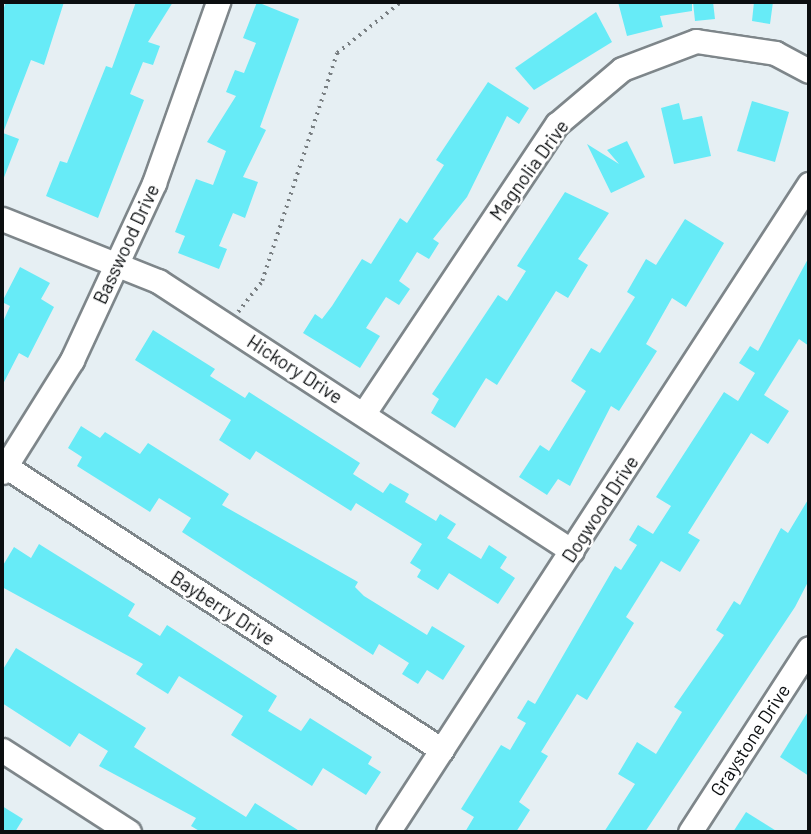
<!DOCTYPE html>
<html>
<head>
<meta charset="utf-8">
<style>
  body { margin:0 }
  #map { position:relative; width:811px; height:834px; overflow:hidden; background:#e6eff3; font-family:Barlow,sans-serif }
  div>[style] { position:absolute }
  .building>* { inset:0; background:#67ebf7 }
  .path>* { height:3.5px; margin-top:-1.75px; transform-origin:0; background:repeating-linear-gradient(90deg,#797f82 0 2px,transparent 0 7px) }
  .roads { filter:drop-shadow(2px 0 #7e868a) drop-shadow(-2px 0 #7e868a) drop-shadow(0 2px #7e868a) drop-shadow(0 -2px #7e868a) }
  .minor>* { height:23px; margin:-11.5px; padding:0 11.5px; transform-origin:11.5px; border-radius:11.5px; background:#fff }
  span { translate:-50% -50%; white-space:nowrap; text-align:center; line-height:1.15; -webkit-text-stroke:5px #fff; paint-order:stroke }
  .street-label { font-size:19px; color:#0b0e10 }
  .frame { position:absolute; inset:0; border:4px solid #0b0e10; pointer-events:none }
</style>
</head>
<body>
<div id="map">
  <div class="building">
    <div style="clip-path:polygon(6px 2px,64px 2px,44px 65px,31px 60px,3px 133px,19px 139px,3px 180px,2px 13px)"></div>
    <div style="clip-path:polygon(136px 2px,173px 2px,148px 42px,160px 46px,153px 65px,143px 62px,130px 94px,144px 100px,98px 218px,46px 196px,60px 161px,67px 163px,106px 66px,112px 68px)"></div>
    <div style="clip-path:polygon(257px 2px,299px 19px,260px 127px,266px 130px,243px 177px,258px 182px,245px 218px,233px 213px,219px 246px,227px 249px,219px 269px,178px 253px,185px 236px,175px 232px,196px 179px,213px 185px,226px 151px,207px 142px,236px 96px,226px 92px,235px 70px,244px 73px,256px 43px,243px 38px)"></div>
    <div style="clip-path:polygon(618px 2px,692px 2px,692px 11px,660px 16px,663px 27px,627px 36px)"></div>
    <div style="clip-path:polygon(693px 2px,713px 2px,715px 19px,695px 21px)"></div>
    <div style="clip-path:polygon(754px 2px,773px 2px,770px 24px,752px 21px)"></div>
    <div style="clip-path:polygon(596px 12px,612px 42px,534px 90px,515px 68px)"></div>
    <div style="clip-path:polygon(488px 82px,529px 108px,519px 124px,507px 116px,467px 197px,433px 239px,439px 243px,429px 259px,417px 252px,399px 281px,410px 289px,399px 305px,386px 297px,366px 328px,380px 336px,360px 368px,303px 333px,315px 314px,322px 319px,332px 306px,362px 259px,371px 264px,400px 218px,407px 223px,444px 165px,436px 160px)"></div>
    <div style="clip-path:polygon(752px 101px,789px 112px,775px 162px,737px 151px)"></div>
    <div style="clip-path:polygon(679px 103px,683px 120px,702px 116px,711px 156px,674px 164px,661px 108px)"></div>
    <div style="clip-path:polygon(627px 141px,645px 177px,611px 193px,587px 144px,619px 164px,607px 150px)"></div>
    <div style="clip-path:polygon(565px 192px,609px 213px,578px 259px,588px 265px,568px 298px,556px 291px,497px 385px,486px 378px,455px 428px,431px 413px,439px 399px,432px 394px,498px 295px,507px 301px,526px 271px,517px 266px)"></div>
    <div style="clip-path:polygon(685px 219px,724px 243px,686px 307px,672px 298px,646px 344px,657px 351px,619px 411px,611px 406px,570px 486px,558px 479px,547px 495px,519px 477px,540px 445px,549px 451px,586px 391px,571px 381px,591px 348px,600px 353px,635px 297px,627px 292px,646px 259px,656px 265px)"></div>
    <div style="clip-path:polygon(809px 257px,809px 346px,799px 339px,764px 395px,789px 411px,768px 444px,751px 433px,688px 533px,700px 540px,680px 572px,661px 561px,626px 617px,634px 623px,587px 700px,577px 694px,541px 752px,548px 756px,519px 802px,530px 810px,516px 832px,465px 832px,474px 817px,461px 809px,501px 745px,510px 750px,526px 723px,517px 718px,528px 700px,535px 704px,615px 566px,621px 570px,637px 545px,629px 540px,638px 525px,653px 534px,671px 506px,656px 497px,724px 392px,738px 401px,755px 373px,739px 363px,750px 346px,758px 351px)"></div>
    <div style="clip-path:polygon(20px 267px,50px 283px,41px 299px,54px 307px,28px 358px,19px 353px,2px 386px,2px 324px,10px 306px,2px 302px)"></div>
    <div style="clip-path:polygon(153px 330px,215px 369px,210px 376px,245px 398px,249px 392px,360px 463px,353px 474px,383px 493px,390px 483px,409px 494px,405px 502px,436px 521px,440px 514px,456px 524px,447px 538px,481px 559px,489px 545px,507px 557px,500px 568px,515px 578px,498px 604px,449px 573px,438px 590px,417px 577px,421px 570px,410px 563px,422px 544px,356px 503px,351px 511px,256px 451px,250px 460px,219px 440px,231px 420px,135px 360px)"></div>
    <div style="clip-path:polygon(81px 426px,100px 438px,105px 432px,140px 454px,148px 443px,229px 494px,222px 505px,358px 582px,355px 587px,364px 596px,427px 635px,432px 626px,465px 646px,443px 680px,427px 670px,418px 684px,402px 674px,409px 663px,379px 644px,373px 655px,182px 532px,191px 518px,159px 498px,150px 512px,77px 466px,82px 457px,68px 448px)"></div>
    <div style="clip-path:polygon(809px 498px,809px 580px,795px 607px,645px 832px,604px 832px,635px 784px,618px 774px,637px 742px,656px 754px,682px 712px,674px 707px,724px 635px,716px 630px,734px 601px,740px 605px,781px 528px,788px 533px)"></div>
    <div style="clip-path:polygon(39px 544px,135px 604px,128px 616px,160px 636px,167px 625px,277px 696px,268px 711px,301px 731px,310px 718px,372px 757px,368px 764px,381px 772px,366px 795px,323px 768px,312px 786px,231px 735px,243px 716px,179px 676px,168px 694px,136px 674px,143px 664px,2px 587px,2px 567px,14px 547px,31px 558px)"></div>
    <div style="clip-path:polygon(16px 648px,146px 728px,134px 747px,246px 817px,255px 803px,301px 832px,201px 832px,191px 826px,196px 818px,99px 766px,108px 751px,79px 733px,70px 747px,2px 703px,2px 671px)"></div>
    <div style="clip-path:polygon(809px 710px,809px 776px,780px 757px)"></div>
    <div style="clip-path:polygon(2px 806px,23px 819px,15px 832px,2px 832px)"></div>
    <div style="clip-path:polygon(746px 812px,778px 832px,733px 832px)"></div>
  </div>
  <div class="path">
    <div style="left:238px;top:312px;width:39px;rotate:-52deg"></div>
    <div style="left:262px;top:281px;width:240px;rotate:-71.8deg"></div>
    <div style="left:337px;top:53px;width:82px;rotate:-38.6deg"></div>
  </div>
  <div class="roads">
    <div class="minor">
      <div style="left:2px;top:219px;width:168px;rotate:21.7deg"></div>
      <div style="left:158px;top:281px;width:494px;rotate:33.1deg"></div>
      <div style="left:364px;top:413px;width:348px;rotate:-56.3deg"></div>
      <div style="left:557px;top:124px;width:85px;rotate:-40.2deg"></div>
      <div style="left:622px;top:69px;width:79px;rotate:-20.7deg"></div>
      <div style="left:696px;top:41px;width:80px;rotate:8.6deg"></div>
      <div style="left:775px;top:53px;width:38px;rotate:28deg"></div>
      <div style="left:5px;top:466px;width:521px;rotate:33.02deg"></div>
      <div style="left:2px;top:472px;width:132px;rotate:-58deg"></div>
      <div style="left:72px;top:360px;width:195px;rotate:-65.1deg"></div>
      <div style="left:154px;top:183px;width:192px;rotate:-70.5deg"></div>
      <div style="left:2px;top:750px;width:151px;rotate:32.8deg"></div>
      <div style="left:388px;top:832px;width:773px;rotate:-56.99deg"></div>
      <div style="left:690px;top:832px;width:219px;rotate:-57.1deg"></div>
    </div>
  </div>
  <div class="street-label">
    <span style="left:529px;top:170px;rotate:-54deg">Magnolia Drive</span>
    <span style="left:126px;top:244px;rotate:-65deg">Basswood Drive</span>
    <span style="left:295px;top:369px;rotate:33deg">Hickory Drive</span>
    <span style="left:600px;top:509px;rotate:-57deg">Dogwood Drive</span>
    <span style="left:223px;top:608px;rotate:33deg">Bayberry Drive</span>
    <span style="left:750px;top:740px;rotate:-57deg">Graystone Drive</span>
  </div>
  <div class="frame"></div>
</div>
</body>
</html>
